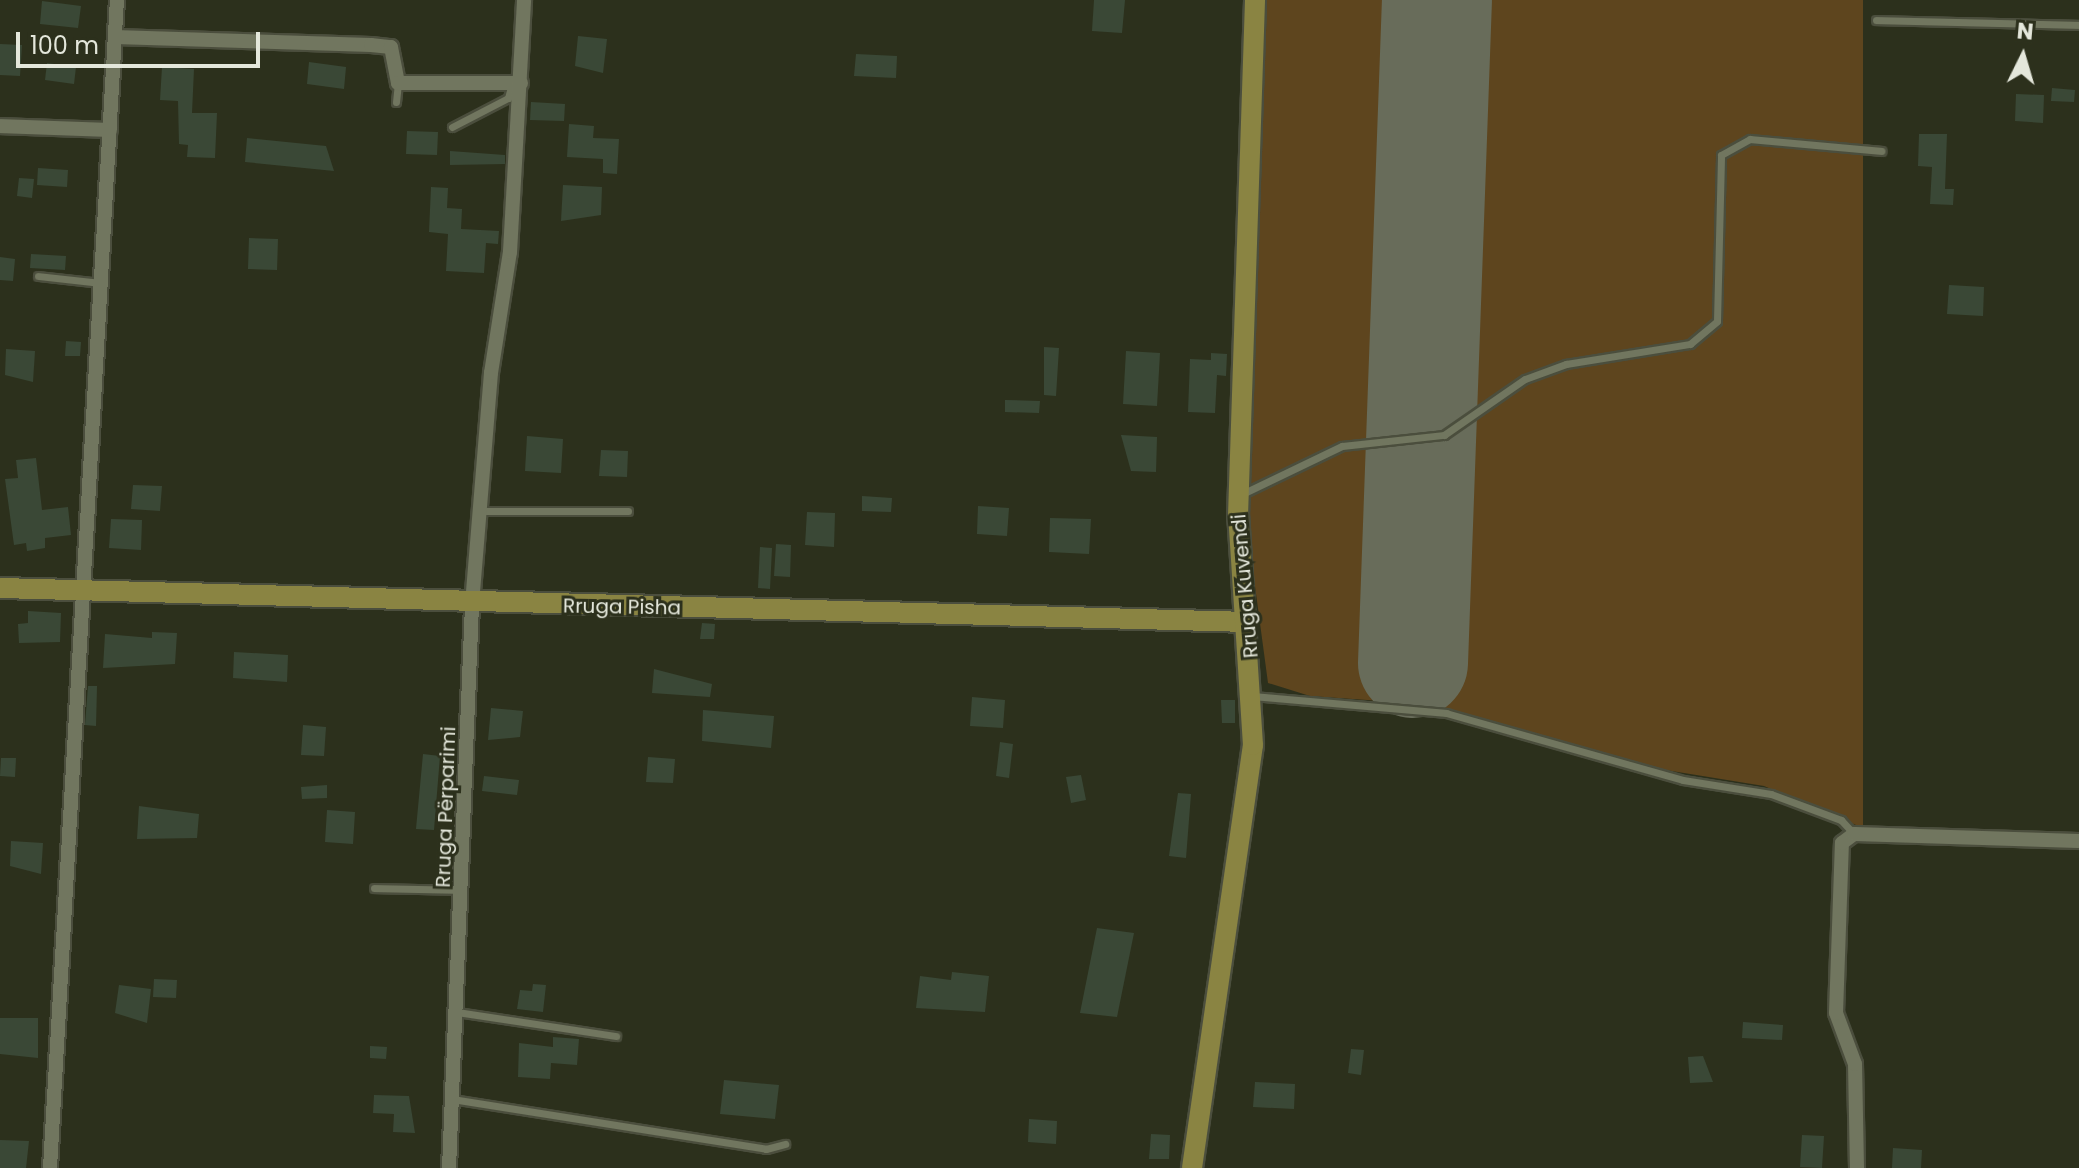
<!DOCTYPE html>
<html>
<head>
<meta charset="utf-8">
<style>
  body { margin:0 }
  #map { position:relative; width:2079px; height:1168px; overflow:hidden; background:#2c301c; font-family:Poppins,sans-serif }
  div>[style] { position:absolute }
  .green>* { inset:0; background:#5e451e }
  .runway>* { height:110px; margin:-55px; padding:0 55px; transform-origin:55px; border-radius:55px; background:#686c5a }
  .building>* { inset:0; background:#3a4836 }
  .roads { filter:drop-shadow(2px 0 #4b4e3d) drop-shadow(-2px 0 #4b4e3d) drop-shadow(0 2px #4b4e3d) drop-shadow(0 -2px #4b4e3d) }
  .lane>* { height:7px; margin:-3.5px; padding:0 3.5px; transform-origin:3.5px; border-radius:3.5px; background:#71765f }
  .street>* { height:14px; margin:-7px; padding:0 7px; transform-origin:7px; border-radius:7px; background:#71765f }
  .secondary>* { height:20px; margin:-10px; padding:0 10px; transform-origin:10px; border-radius:10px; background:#8a8442 }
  span { translate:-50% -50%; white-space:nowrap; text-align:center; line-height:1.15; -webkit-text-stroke:6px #2c301c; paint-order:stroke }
  .street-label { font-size:20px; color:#e4e7db }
  .north { position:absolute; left:1983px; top:16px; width:80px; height:80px; -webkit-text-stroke:6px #2c301c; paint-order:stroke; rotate:5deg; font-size:22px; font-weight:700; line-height:32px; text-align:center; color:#e4e7db }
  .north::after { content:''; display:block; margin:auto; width:28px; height:36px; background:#e4e7db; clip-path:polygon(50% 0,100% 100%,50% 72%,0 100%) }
  .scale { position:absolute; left:16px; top:32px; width:244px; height:36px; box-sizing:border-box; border:4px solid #e4e7db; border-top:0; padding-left:10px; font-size:24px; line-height:28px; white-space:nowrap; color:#e4e7db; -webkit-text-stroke:6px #2c301c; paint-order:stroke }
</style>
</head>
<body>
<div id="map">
  <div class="green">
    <div style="clip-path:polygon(1260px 0,1863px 0,1863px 828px,1764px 786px,1641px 766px,1424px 704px,1310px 696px,1268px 683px,1248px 534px)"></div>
  </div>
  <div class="runway">
    <div style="left:1413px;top:663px;width:663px;rotate:-87.93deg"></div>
  </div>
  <div class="building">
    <div style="clip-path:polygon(1094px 0,1125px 0,1122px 33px,1092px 31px)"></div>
    <div style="clip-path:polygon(42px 1px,81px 6px,78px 28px,40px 24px)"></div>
    <div style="clip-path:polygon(578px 36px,607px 39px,603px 73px,575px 66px)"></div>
    <div style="clip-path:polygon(0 44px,22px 45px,20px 76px,0 75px)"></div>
    <div style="clip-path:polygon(856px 54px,897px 56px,896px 78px,854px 76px)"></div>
    <div style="clip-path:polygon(309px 62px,346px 67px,344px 89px,307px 84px)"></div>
    <div style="clip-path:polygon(47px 63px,76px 67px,74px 84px,45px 80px)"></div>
    <div style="clip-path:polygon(162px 67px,194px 69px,192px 113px,217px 113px,215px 158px,187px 157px,188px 145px,179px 144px,178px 101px,160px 100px)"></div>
    <div style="clip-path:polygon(2052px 88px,2075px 90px,2074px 102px,2051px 101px)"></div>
    <div style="clip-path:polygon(2016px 94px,2044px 95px,2043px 123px,2015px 121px)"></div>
    <div style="clip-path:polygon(531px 102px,565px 104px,564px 121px,530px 120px)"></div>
    <div style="clip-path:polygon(569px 124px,594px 126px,593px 138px,619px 139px,617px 174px,603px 173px,603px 159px,567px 157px)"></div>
    <div style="clip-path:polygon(407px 131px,438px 132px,437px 155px,406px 154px)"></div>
    <div style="clip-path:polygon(1919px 134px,1947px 134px,1945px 189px,1954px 189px,1953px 205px,1930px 204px,1932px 167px,1918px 166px)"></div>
    <div style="clip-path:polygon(247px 138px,326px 146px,334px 171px,245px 162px)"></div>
    <div style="clip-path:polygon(450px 151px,505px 155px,505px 164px,450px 165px)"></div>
    <div style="clip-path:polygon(38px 168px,68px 170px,67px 187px,37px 185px)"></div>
    <div style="clip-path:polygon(19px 178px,34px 179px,32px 198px,17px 196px)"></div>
    <div style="clip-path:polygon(563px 185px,602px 187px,601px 215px,561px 221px)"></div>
    <div style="clip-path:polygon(431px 187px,448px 188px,447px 208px,462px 209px,461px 229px,499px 231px,498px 244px,486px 243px,484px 273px,446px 271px,448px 234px,429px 232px)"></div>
    <div style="clip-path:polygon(249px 238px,278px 239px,277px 270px,248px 269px)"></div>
    <div style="clip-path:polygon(31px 254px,66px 256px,65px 270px,30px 268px)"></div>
    <div style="clip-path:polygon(0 257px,15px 259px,13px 281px,0 280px)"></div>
    <div style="clip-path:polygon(1949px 285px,1984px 287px,1983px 316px,1947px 314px)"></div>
    <div style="clip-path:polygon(66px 341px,81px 342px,80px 356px,65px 356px)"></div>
    <div style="clip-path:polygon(1044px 347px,1059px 348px,1056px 396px,1044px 395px)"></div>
    <div style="clip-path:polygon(6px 349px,35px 351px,33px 382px,5px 375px)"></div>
    <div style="clip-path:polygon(1126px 351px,1160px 353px,1157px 406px,1123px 404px)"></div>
    <div style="clip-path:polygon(1211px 353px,1227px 354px,1226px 376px,1217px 375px,1215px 413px,1188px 412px,1190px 359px,1211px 360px)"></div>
    <div style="clip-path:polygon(1005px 400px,1040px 401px,1039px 413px,1005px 412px)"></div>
    <div style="clip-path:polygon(1121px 435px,1157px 437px,1156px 472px,1131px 471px)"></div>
    <div style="clip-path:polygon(527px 436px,563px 439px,561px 473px,525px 471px)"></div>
    <div style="clip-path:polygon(601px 450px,628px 451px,627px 477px,599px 476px)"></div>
    <div style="clip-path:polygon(36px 458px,42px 510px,68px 507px,71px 535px,45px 538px,45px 548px,27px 551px,26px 543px,14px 545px,5px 479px,18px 478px,16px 460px)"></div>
    <div style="clip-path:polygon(133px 485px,162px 486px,160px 511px,131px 509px)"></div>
    <div style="clip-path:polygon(862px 496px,892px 498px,891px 512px,862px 511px)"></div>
    <div style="clip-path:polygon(978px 506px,1009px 508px,1007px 536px,977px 534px)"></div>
    <div style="clip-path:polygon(807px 512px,835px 513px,834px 547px,805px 545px)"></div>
    <div style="clip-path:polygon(1050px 518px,1091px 519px,1089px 554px,1049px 552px)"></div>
    <div style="clip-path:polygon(111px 519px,142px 520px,141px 550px,109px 548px)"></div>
    <div style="clip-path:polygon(776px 544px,791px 545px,790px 577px,774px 576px)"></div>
    <div style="clip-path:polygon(760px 547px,772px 548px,770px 589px,758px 588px)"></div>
    <div style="clip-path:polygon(28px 611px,61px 613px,60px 642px,19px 643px,18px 624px,28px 623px)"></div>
    <div style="clip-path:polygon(702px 623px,715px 624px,714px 639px,700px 639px)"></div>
    <div style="clip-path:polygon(152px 632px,177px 633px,175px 664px,103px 668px,105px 634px,152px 638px)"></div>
    <div style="clip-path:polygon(234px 652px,288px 655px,287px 682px,233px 678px)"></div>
    <div style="clip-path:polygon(654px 669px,712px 684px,710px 697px,652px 693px)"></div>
    <div style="clip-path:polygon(88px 686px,97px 686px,96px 726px,85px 725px)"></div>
    <div style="clip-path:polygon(972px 697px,1005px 700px,1003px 728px,970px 726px)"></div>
    <div style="clip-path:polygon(1221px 700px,1235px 700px,1235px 723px,1222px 723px)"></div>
    <div style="clip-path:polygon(491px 708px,523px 711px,520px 737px,488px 740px)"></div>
    <div style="clip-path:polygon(703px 710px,774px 716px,771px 748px,702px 741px)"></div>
    <div style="clip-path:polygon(303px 725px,326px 727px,324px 756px,301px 755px)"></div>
    <div style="clip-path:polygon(1000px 742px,1013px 744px,1009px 778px,996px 776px)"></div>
    <div style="clip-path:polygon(423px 754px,440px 756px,434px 830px,416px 829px)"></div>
    <div style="clip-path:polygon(648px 757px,675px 759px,673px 783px,646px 782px)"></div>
    <div style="clip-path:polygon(1px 758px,16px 758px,15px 777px,0 776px)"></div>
    <div style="clip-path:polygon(1081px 775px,1086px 800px,1071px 803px,1066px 777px)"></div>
    <div style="clip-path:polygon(484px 776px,519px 780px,517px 795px,482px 791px)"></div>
    <div style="clip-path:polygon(327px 785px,327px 798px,302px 799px,301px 787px)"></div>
    <div style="clip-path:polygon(1178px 793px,1191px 794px,1186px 858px,1169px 856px)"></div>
    <div style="clip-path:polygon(139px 806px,199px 814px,197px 838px,137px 839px)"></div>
    <div style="clip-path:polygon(327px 810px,355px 812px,353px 844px,325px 842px)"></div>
    <div style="clip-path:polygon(11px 841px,43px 843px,41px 874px,10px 866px)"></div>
    <div style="clip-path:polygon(1097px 928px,1134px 933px,1117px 1017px,1080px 1013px)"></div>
    <div style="clip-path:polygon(952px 972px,989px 976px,985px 1012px,916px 1008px,920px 976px,951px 980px)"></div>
    <div style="clip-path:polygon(154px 979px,177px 980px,176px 998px,153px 997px)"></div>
    <div style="clip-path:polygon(533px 984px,546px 985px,543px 1012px,517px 1009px,520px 990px,532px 991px)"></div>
    <div style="clip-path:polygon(119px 985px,151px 989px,147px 1023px,115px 1013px)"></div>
    <div style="clip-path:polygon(0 1018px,38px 1018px,38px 1058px,0 1054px)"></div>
    <div style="clip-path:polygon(1743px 1022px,1783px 1025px,1782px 1040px,1742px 1038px)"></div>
    <div style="clip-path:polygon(553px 1037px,579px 1039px,577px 1065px,551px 1063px,550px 1079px,518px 1077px,519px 1043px,553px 1047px)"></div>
    <div style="clip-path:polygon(370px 1046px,387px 1047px,386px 1059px,370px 1058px)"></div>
    <div style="clip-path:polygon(1351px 1049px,1364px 1050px,1361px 1075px,1348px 1073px)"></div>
    <div style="clip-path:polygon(1703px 1056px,1713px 1082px,1690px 1083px,1688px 1057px)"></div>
    <div style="clip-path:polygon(724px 1080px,779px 1085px,775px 1119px,720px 1114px)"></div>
    <div style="clip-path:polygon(1255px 1082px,1295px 1084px,1294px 1109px,1253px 1107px)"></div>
    <div style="clip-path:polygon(374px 1095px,409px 1096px,415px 1133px,393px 1132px,394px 1114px,373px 1113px)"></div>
    <div style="clip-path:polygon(1029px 1119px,1057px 1121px,1056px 1144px,1028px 1142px)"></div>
    <div style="clip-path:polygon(1151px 1134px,1170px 1135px,1169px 1159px,1149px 1159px)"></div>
    <div style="clip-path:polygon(1802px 1135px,1824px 1136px,1822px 1168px,1800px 1167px)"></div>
    <div style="clip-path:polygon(0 1140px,29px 1141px,26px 1168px,0 1168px)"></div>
    <div style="clip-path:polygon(1893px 1148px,1922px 1150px,1921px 1168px,1892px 1168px)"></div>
  </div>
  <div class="roads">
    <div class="lane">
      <div style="left:1876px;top:20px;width:203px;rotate:1.4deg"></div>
      <div style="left:396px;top:102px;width:19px;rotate:-84deg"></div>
      <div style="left:452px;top:127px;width:63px;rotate:-27.4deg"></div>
      <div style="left:508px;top:98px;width:16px;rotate:-75deg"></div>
      <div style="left:38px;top:276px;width:62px;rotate:6.4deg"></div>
      <div style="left:1240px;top:495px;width:113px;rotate:-25.7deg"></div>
      <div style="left:1342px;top:446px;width:103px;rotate:-6.2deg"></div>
      <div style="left:1444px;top:435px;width:98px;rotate:-34.7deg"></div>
      <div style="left:1525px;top:379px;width:44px;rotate:-20.1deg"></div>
      <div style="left:1566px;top:364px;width:126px;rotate:-9.2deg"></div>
      <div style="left:1690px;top:344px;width:35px;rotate:-40deg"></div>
      <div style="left:1717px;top:321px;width:166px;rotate:-88.6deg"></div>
      <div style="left:1721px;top:155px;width:33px;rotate:-29deg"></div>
      <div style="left:1750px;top:139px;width:132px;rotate:5.2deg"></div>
      <div style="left:480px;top:511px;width:148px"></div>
      <div style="left:1253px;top:696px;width:194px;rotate:5deg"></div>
      <div style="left:1446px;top:713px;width:246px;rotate:15.8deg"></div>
      <div style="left:1683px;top:780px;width:89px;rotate:9deg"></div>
      <div style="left:1771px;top:794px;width:75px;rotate:20.4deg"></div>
      <div style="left:1841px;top:820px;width:19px;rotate:47deg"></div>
      <div style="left:374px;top:888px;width:88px;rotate:1.3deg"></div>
      <div style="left:457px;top:1012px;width:161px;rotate:8.6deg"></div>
      <div style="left:452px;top:1099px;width:318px;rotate:9deg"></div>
      <div style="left:766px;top:1149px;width:20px;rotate:-15deg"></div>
    </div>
    <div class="street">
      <div style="left:115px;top:37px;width:256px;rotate:1.8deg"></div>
      <div style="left:371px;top:45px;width:20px;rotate:6deg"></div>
      <div style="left:391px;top:47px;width:37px;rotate:79deg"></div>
      <div style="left:398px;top:83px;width:123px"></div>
      <div style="left:0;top:126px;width:110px;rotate:2.1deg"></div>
      <div style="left:50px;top:1168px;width:1170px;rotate:-86.72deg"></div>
      <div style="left:449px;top:1168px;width:564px;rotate:-87.66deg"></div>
      <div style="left:472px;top:604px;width:232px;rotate:-85.3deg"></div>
      <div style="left:491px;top:373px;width:122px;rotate:-81.1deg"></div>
      <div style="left:510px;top:252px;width:252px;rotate:-86.8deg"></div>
      <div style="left:1857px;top:1168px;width:104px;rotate:-91.1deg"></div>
      <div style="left:1855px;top:1064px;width:54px;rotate:-110.4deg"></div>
      <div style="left:1836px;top:1013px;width:170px;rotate:-88deg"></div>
      <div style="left:1842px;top:843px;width:15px;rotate:-37deg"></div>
      <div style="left:1854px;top:834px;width:225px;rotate:1.8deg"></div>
    </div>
    <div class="secondary">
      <div style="left:0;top:588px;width:1245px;rotate:1.56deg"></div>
      <div style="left:1192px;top:1168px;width:427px;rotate:-81.8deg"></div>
      <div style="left:1253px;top:745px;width:229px;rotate:-93.7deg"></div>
      <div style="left:1238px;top:516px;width:516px;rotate:-88.11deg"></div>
    </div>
  </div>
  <div class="street-label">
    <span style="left:1245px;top:586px;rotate:-95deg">Rruga Kuvendi</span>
    <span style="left:622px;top:607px;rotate:1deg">Rruga Pisha</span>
    <span style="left:446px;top:807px;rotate:-88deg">Rruga Përparimi</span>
  </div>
  <div class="north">N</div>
  <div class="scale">100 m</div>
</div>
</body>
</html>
